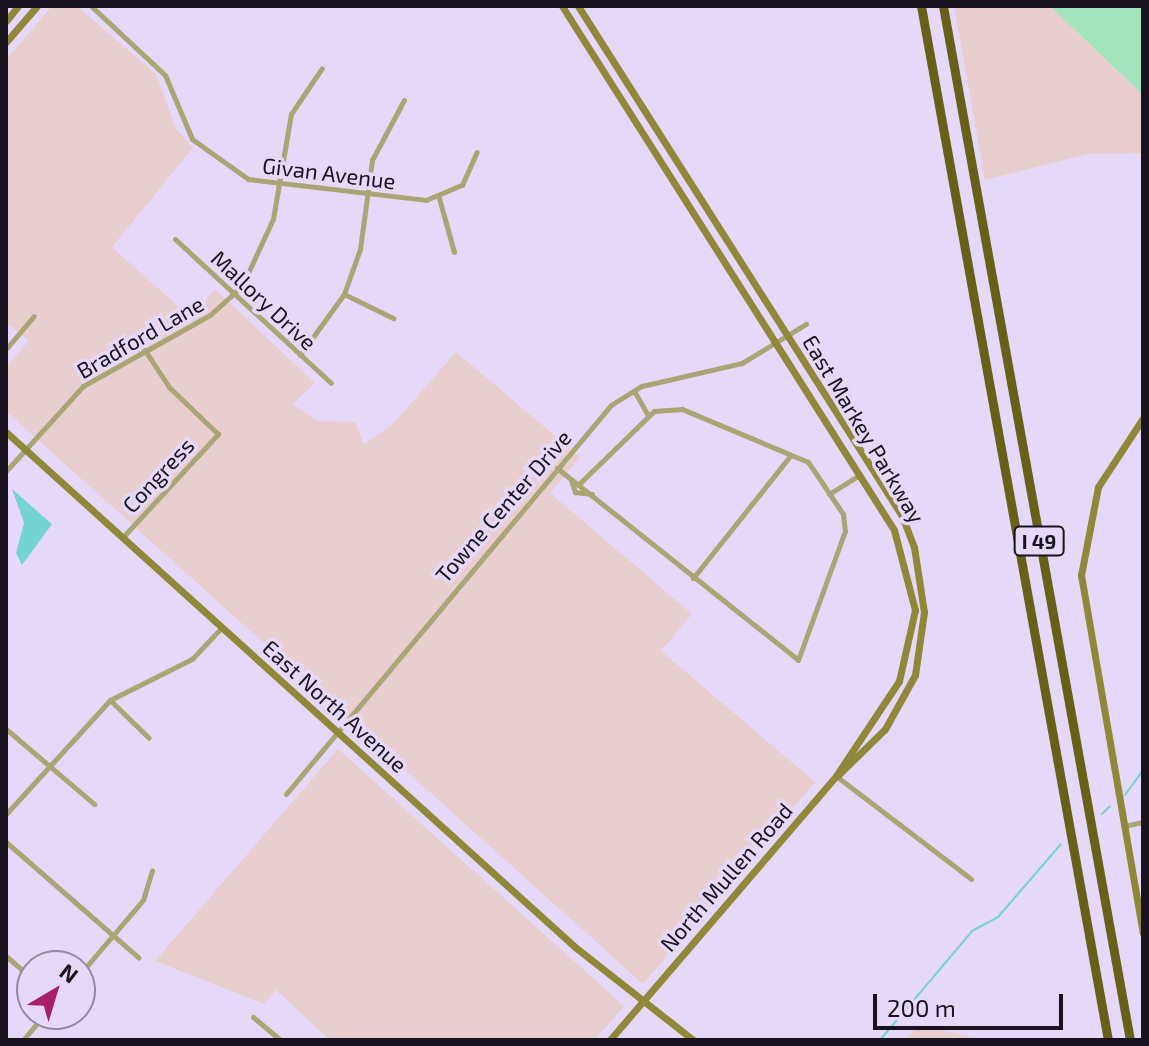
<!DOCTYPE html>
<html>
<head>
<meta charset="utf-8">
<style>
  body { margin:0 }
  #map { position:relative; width:1149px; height:1046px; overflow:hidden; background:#e6d8f8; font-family:"Exo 2",sans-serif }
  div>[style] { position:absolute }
  .commercial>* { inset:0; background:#e9ced0 }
  .green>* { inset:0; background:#a1e4bd }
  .water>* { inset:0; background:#74d3d3 }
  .stream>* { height:2px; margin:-1px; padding:0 1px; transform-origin:1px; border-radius:1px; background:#74d3d3 }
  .street>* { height:5px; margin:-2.5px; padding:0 2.5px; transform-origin:2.5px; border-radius:2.5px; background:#a9a574 }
  .secondary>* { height:7px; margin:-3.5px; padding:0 3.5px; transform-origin:3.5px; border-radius:3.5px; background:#8f8838 }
  .highway>* { height:9px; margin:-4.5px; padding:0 4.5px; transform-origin:4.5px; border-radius:4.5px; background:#666018 }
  span { translate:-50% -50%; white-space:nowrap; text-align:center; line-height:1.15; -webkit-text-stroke:7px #e6d8f8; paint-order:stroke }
  .shield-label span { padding:2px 6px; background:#e6d8f8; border:2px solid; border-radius:6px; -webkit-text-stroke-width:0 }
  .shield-label { font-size:20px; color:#18131e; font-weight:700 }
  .street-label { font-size:22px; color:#18131e }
  .frame { position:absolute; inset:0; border:8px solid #18131e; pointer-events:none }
  .north { position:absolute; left:16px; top:950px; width:80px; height:80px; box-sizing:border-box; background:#e6d8f8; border:2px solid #9489a1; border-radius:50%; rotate:38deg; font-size:22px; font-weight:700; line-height:32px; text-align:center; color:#18131e }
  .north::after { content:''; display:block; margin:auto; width:28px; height:36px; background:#a71f66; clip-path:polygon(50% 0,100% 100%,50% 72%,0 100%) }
  .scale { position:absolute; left:873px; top:994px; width:190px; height:36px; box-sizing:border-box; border:4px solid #18131e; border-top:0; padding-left:10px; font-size:24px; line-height:28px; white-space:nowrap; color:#18131e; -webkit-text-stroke:6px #e6d8f8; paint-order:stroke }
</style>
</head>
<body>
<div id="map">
  <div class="commercial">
    <div style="clip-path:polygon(52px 6px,77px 6px,156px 74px,176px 129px,193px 148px,112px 247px,191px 318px,215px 289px,315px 383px,293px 404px,317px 421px,355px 422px,364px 444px,392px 425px,456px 352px,580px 457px,550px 493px,692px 614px,661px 651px,815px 782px,643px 984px,6px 411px,6px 367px,29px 341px,6px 322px,6px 60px)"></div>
    <div style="clip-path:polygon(954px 6px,1050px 6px,1143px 95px,1143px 153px,1088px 154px,985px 180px)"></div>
    <div style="clip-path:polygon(338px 749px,624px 1006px,595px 1040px,330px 1040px,276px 990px,264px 1004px,155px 961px)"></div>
    <div style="clip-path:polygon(920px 1025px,985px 1040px,905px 1040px)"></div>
  </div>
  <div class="green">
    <div style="clip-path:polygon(1051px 6px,1143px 6px,1143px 95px,1050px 6px)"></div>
  </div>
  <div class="water">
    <div style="clip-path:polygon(12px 489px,52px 524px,22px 565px,16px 553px,24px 523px)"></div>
  </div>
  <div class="stream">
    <div style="left:1125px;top:795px;width:31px;rotate:-54deg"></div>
    <div style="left:1102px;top:814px;width:11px;rotate:-45deg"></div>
    <div style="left:880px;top:1040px;width:143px;rotate:-49.8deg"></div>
    <div style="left:972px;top:931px;width:30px;rotate:-28deg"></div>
    <div style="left:998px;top:917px;width:96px;rotate:-49.2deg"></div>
  </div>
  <div class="street">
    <div style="left:91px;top:6px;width:101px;rotate:43deg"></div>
    <div style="left:165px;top:75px;width:69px;rotate:67.1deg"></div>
    <div style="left:192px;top:139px;width:69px;rotate:35.5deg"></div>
    <div style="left:248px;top:179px;width:179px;rotate:6.7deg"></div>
    <div style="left:426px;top:200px;width:39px;rotate:-23deg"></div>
    <div style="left:462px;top:185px;width:36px;rotate:-66deg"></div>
    <div style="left:439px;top:198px;width:56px;rotate:74.5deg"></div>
    <div style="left:175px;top:239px;width:212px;rotate:42.7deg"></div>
    <div style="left:344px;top:294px;width:55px;rotate:26.1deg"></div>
    <div style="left:6px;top:349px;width:43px;rotate:-49.7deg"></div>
    <div style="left:300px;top:355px;width:75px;rotate:-54.2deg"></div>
    <div style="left:344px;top:294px;width:48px;rotate:-70.4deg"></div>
    <div style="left:360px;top:249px;width:90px;rotate:-82.3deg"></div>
    <div style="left:372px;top:160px;width:68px;rotate:-61.9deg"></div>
    <div style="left:634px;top:391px;width:28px;rotate:60deg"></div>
    <div style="left:557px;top:468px;width:308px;rotate:38.5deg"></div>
    <div style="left:798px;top:660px;width:137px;rotate:-70deg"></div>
    <div style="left:845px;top:531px;width:17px;rotate:-97deg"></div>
    <div style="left:843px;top:514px;width:63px;rotate:-123.9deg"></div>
    <div style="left:808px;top:462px;width:137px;rotate:-157.2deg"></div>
    <div style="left:682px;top:409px;width:28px;rotate:176deg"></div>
    <div style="left:654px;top:411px;width:106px;rotate:135.8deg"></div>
    <div style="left:6px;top:471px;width:115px;rotate:-47.8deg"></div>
    <div style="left:83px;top:386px;width:145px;rotate:-29.2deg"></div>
    <div style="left:210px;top:315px;width:43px;rotate:-42.2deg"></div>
    <div style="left:242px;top:286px;width:74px;rotate:-65.2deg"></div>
    <div style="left:273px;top:219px;width:107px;rotate:-80.3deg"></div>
    <div style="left:291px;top:114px;width:55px;rotate:-56deg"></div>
    <div style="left:571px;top:480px;width:13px;rotate:72deg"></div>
    <div style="left:575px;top:492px;width:17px;rotate:7deg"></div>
    <div style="left:829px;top:494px;width:36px;rotate:-32deg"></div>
    <div style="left:122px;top:538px;width:142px;rotate:-47.3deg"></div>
    <div style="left:218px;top:434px;width:68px;rotate:-136.2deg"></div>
    <div style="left:169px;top:387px;width:45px;rotate:-123.3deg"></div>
    <div style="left:693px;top:578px;width:157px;rotate:-51.5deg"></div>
    <div style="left:110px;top:700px;width:54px;rotate:44.3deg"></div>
    <div style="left:6px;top:729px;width:116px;rotate:40.4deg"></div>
    <div style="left:836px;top:776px;width:170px;rotate:37.3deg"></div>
    <div style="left:286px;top:794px;width:507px;rotate:-50.12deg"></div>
    <div style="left:611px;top:405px;width:36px;rotate:-32deg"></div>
    <div style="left:642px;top:386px;width:103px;rotate:-13deg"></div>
    <div style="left:742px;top:363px;width:75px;rotate:-31.4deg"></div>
    <div style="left:6px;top:814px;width:154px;rotate:-47.6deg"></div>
    <div style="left:110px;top:700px;width:92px;rotate:-26.6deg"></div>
    <div style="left:192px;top:659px;width:42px;rotate:-46.9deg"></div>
    <div style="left:1124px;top:826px;width:19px;rotate:-12deg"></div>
    <div style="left:6px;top:842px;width:176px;rotate:41.1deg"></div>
    <div style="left:6px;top:956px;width:35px;rotate:41deg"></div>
    <div style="left:80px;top:974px;width:97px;rotate:-49.6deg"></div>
    <div style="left:143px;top:900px;width:31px;rotate:-73deg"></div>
    <div style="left:253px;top:1017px;width:35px;rotate:40deg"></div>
    <div style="left:23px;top:1040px;width:34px;rotate:-50deg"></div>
  </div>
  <div class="secondary">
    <div style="left:562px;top:6px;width:620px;rotate:57.64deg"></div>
    <div style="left:894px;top:530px;width:83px;rotate:75.3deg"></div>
    <div style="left:915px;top:610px;width:73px;rotate:102.7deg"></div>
    <div style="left:899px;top:681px;width:114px;rotate:123.6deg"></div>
    <div style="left:836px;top:776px;width:348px;rotate:130.6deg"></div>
    <div style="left:578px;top:6px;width:604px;rotate:57.57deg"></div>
    <div style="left:902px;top:516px;width:33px;rotate:69deg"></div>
    <div style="left:914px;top:547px;width:66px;rotate:81.3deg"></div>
    <div style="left:924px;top:612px;width:64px;rotate:98.1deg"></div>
    <div style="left:915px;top:675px;width:62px;rotate:119.1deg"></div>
    <div style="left:885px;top:729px;width:66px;rotate:135.6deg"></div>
    <div style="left:6px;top:21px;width:19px;rotate:-51deg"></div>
    <div style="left:6px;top:42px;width:48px;rotate:-49.3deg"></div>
    <div style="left:1143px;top:418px;width:82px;rotate:123.1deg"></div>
    <div style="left:1098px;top:487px;width:90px;rotate:100.9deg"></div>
    <div style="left:1081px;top:575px;width:363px;rotate:80.2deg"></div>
    <div style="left:6px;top:432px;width:767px;rotate:42.15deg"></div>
    <div style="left:575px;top:947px;width:150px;rotate:38.2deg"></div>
  </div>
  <div class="highway">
    <div style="left:921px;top:6px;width:1051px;rotate:79.75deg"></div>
    <div style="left:943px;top:6px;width:1051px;rotate:79.75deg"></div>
  </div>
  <div class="shield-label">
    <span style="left:1039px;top:541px">I 49</span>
  </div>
  <div class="street-label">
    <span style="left:329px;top:173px;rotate:7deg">Givan Avenue</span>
    <span style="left:264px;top:300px;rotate:43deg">Mallory Drive</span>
    <span style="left:140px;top:337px;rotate:-30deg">Bradford Lane</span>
    <span style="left:864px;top:429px;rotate:59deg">East Markey Parkway</span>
    <span style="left:158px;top:475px;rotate:-47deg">Congress</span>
    <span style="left:503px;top:506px;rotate:-49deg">Towne Center Drive</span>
    <span style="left:335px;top:706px;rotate:42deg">East North Avenue</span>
    <span style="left:726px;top:877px;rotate:-49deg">North Mullen Road</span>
  </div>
  <div class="frame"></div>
  <div class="north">N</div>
  <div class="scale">200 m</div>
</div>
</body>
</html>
